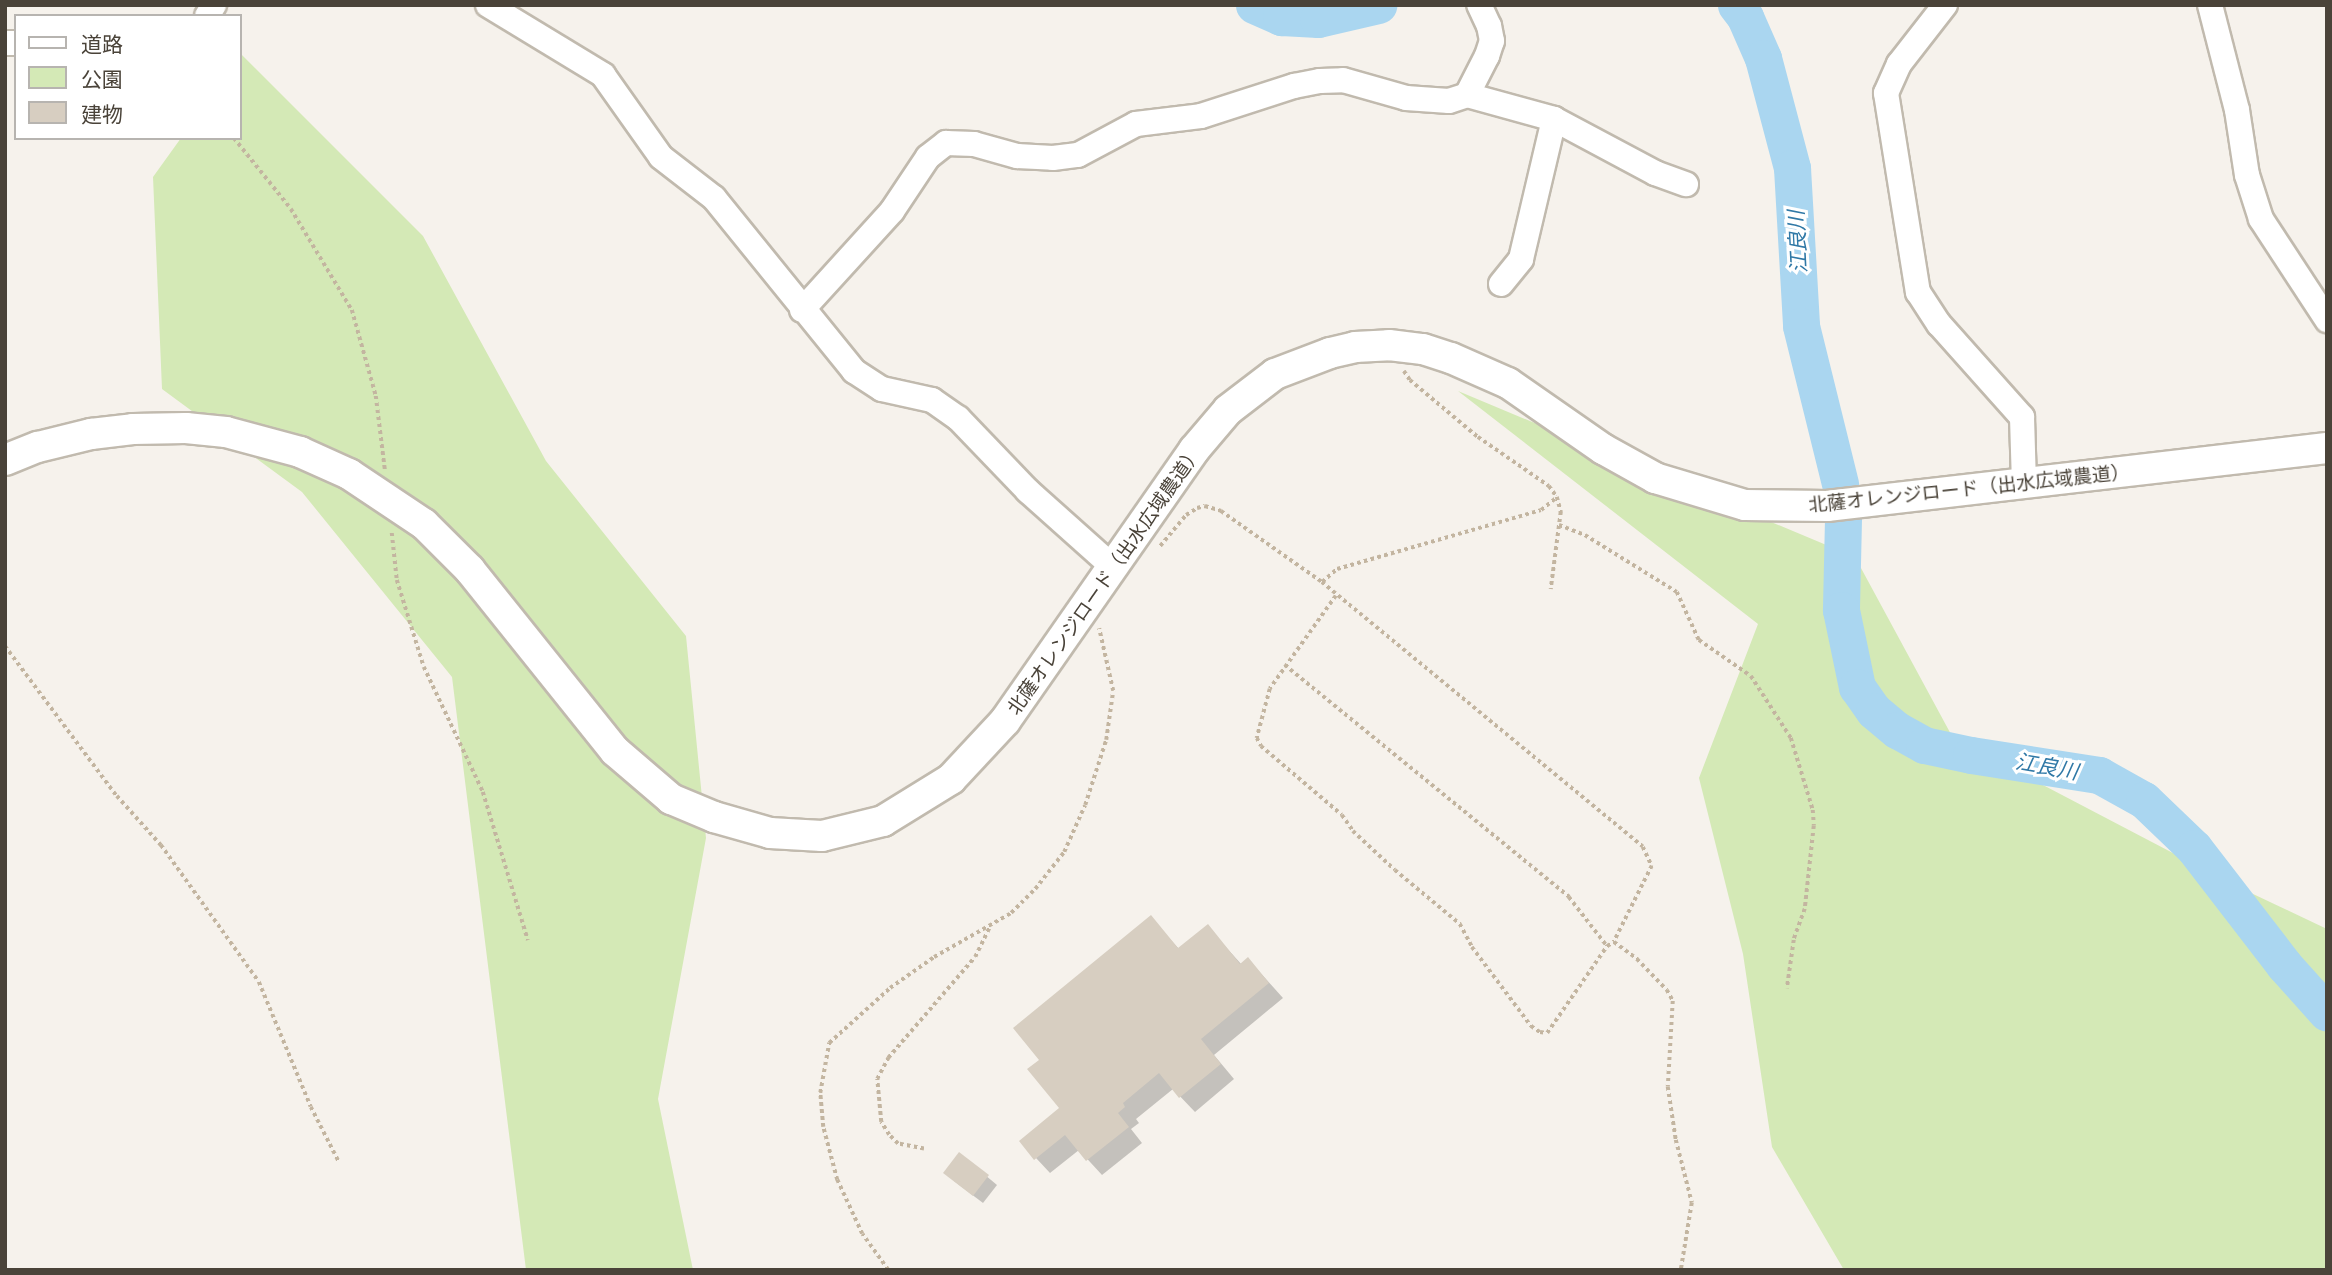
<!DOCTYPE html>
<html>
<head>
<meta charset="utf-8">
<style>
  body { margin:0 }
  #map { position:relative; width:2332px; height:1275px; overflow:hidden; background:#f6f2ec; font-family:"Exo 2","Noto Sans JP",sans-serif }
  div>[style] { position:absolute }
  .green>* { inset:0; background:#d4e9b6 }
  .shadow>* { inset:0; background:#0003 }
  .river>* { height:37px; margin:-18.5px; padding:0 18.5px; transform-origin:18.5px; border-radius:18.5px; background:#aad6f0 }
  .building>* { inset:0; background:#d7cec1 }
  .path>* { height:3.5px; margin-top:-1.75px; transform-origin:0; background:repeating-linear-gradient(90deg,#c3b5a0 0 3.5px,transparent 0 7px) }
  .roads { filter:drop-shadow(2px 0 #c1baae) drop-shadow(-2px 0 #c1baae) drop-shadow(0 2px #c1baae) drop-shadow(0 -2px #c1baae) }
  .minor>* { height:24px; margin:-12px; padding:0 12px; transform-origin:12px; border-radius:12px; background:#fff }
  .tertiary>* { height:30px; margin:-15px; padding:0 15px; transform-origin:15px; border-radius:15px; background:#fff }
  span { translate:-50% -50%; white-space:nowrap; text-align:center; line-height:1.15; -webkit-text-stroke:6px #fff; paint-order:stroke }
  .street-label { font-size:19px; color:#4a4339 }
  .water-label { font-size:21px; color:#2f78a6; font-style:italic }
  .frame { position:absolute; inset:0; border:7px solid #4a4339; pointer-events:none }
  .legend { position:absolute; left:14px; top:14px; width:228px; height:126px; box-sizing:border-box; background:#fff; border:2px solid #b7b4b0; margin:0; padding:9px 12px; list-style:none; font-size:21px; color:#4a4339 }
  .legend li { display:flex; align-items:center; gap:14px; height:35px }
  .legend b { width:35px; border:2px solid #b7b4b0 }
</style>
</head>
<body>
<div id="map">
  <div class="green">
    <div style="clip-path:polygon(241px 54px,423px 236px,546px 461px,686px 636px,706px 838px,658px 1099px,693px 1270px,526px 1270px,452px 677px,302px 492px,162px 389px,153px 177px,181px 138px,240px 138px)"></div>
    <div style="clip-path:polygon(1458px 391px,1855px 557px,1953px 738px,2234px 885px,2327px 929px,2327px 1270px,1844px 1270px,1772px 1147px,1743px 954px,1699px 778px,1758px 624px)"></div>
  </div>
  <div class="shadow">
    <div style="clip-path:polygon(1151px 918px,1179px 949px,1207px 926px,1242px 965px,1248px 959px,1283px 998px,1214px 1055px,1234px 1079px,1195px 1112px,1173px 1089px,1136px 1119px,1139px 1123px,1131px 1129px,1142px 1143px,1102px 1175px,1079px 1150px,1050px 1173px,1036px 1158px,1061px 1108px,1041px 1060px)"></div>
    <div style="clip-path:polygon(960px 1154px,997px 1185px,983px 1203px,954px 1181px)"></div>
  </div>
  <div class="river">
    <div style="left:1254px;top:5px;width:30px;rotate:24deg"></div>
    <div style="left:1281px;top:17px;width:37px;rotate:3deg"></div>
    <div style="left:1318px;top:19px;width:62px;rotate:-13.1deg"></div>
    <div style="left:1736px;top:5px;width:15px;rotate:53deg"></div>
    <div style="left:1745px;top:17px;width:45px;rotate:66.3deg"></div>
    <div style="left:1763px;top:58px;width:114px;rotate:75.2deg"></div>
    <div style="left:1792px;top:168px;width:158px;rotate:86.7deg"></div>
    <div style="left:1801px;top:326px;width:163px;rotate:76.1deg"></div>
    <div style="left:1843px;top:519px;width:91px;rotate:91.3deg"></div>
    <div style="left:1841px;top:610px;width:79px;rotate:78.3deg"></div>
    <div style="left:1857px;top:687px;width:29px;rotate:55deg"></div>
    <div style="left:1874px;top:711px;width:30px;rotate:40deg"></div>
    <div style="left:1897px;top:730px;width:31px;rotate:29deg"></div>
    <div style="left:1924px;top:745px;width:48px;rotate:12deg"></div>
    <div style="left:1971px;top:755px;width:130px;rotate:8.9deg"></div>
    <div style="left:2099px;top:775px;width:51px;rotate:29.1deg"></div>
    <div style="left:2144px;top:800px;width:69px;rotate:43.8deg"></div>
    <div style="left:2194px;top:848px;width:148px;rotate:52.4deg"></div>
    <div style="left:2284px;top:965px;width:64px;rotate:48.1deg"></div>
  </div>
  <div class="building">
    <div style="clip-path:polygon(1151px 915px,1178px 948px,1208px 924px,1240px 964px,1248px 957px,1269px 983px,1201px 1039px,1221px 1064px,1179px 1098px,1159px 1073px,1123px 1103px,1125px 1107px,1118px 1113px,1129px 1127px,1086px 1161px,1065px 1135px,1034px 1160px,1019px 1141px,1059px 1108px,1027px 1069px,1039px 1060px,1013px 1028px)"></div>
    <div style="clip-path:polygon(959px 1152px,989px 1175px,973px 1196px,943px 1173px)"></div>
  </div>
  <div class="path">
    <div style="left:234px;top:138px;width:91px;rotate:51.2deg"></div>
    <div style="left:291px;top:209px;width:118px;rotate:58.9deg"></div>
    <div style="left:352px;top:310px;width:89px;rotate:74.4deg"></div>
    <div style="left:376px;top:396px;width:74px;rotate:83deg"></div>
    <div style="left:1404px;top:371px;width:11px;rotate:56deg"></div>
    <div style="left:1410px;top:380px;width:89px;rotate:40deg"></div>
    <div style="left:1478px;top:437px;width:86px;rotate:34.6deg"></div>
    <div style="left:1549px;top:486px;width:14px;rotate:54deg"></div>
    <div style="left:1557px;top:497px;width:16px;rotate:75deg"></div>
    <div style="left:1561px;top:512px;width:78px;rotate:97.4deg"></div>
    <div style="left:1559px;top:525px;width:28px;rotate:21deg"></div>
    <div style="left:1585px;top:535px;width:108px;rotate:31.8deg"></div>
    <div style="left:1677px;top:592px;width:53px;rotate:65.4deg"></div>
    <div style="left:1699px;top:640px;width:63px;rotate:34.7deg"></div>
    <div style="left:1751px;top:676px;width:74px;rotate:57.2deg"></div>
    <div style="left:1791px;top:738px;width:75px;rotate:73deg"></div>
    <div style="left:1813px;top:810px;width:16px;rotate:86deg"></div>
    <div style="left:1814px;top:826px;width:83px;rotate:96.2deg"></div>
    <div style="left:1805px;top:909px;width:33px;rotate:110deg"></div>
    <div style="left:1794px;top:940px;width:49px;rotate:98.1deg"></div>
    <div style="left:392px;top:533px;width:47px;rotate:83.9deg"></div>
    <div style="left:397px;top:580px;width:91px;rotate:72.8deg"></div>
    <div style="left:424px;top:667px;width:138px;rotate:64.7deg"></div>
    <div style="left:483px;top:792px;width:155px;rotate:73.1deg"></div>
    <div style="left:1160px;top:546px;width:40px;rotate:-50deg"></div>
    <div style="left:1186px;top:515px;width:13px;rotate:-32deg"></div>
    <div style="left:1197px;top:508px;width:8px;rotate:-14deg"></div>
    <div style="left:1205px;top:506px;width:17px;rotate:17deg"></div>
    <div style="left:1221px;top:511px;width:123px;rotate:35.1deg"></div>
    <div style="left:1322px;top:582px;width:416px;rotate:39.5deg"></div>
    <div style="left:1643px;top:847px;width:21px;rotate:65deg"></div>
    <div style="left:1652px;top:866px;width:85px;rotate:116.6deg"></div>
    <div style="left:1614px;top:942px;width:29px;rotate:36deg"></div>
    <div style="left:1637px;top:959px;width:43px;rotate:45.9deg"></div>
    <div style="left:1667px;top:990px;width:13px;rotate:61deg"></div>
    <div style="left:1673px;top:1001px;width:86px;rotate:93.3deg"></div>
    <div style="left:1668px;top:1087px;width:54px;rotate:81.4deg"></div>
    <div style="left:1676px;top:1140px;width:65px;rotate:75.7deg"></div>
    <div style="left:1692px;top:1203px;width:68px;rotate:99.3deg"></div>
    <div style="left:1322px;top:582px;width:20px;rotate:-41deg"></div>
    <div style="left:1337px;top:569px;width:212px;rotate:-16.1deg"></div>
    <div style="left:1541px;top:510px;width:21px;rotate:-39deg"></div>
    <div style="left:1336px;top:596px;width:114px;rotate:125.4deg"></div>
    <div style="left:1270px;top:689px;width:51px;rotate:104.9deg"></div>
    <div style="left:1257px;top:738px;width:9px;rotate:63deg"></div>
    <div style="left:1261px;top:746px;width:106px;rotate:40.4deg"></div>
    <div style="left:1342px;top:815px;width:19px;rotate:55deg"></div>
    <div style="left:1353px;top:831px;width:57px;rotate:42.9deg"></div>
    <div style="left:1395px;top:870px;width:85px;rotate:39.7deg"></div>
    <div style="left:1460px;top:924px;width:26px;rotate:62deg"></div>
    <div style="left:1472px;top:947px;width:99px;rotate:53.2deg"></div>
    <div style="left:1531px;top:1026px;width:11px;rotate:34deg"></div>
    <div style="left:1540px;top:1032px;width:7px;rotate:8deg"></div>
    <div style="left:1547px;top:1033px;width:106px;rotate:-55.4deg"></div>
    <div style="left:1607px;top:946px;width:8px;rotate:-30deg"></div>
    <div style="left:5px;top:646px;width:187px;rotate:53.3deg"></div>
    <div style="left:117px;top:796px;width:66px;rotate:48.1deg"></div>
    <div style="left:161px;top:845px;width:168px;rotate:54.4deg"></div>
    <div style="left:259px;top:982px;width:135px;rotate:67.4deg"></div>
    <div style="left:311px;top:1107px;width:62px;rotate:63deg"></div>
    <div style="left:1285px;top:665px;width:367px;rotate:39.2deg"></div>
    <div style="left:1569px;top:897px;width:62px;rotate:52.2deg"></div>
    <div style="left:924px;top:1149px;width:26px;rotate:-169deg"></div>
    <div style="left:898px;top:1144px;width:13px;rotate:-135deg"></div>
    <div style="left:889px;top:1135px;width:15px;rotate:-122deg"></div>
    <div style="left:881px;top:1122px;width:43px;rotate:-95.3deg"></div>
    <div style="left:877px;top:1079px;width:24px;rotate:-62deg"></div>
    <div style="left:888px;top:1058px;width:133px;rotate:-49.3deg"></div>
    <div style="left:975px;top:957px;width:34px;rotate:-64deg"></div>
    <div style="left:888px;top:1270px;width:44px;rotate:-125.8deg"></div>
    <div style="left:862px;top:1234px;width:60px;rotate:-114.8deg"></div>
    <div style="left:837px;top:1180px;width:55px;rotate:-104.8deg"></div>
    <div style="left:823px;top:1127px;width:34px;rotate:-95deg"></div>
    <div style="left:820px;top:1093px;width:51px;rotate:-79.8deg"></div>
    <div style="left:829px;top:1043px;width:82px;rotate:-42deg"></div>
    <div style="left:890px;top:988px;width:54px;rotate:-35.2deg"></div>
    <div style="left:934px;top:957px;width:89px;rotate:-29.7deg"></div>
    <div style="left:1011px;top:913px;width:34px;rotate:-45deg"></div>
    <div style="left:1035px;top:889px;width:47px;rotate:-51.9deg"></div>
    <div style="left:1064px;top:852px;width:51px;rotate:-65.9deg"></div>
    <div style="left:1085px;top:805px;width:68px;rotate:-72.1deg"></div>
    <div style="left:1106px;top:740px;width:49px;rotate:-81.9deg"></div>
    <div style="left:1113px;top:691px;width:64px;rotate:-102.7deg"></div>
  </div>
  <div class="roads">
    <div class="minor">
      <div style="left:488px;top:5px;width:135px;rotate:31.3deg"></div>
      <div style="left:603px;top:75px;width:100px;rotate:54.7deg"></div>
      <div style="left:661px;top:157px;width:67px;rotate:37.7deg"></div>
      <div style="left:714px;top:198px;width:223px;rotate:51deg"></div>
      <div style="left:854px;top:371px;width:33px;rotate:33deg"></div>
      <div style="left:882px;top:389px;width:51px;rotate:12.4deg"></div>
      <div style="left:932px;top:400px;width:32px;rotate:35deg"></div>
      <div style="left:958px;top:418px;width:101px;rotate:46.2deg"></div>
      <div style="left:1028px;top:491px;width:113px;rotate:41.8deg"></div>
      <div style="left:1945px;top:5px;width:75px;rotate:127.9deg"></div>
      <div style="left:1899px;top:64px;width:32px;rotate:114deg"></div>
      <div style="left:1886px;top:93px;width:202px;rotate:80.9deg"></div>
      <div style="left:1918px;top:292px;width:38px;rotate:57deg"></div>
      <div style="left:1939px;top:324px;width:125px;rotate:48.3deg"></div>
      <div style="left:2022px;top:417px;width:66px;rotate:88.3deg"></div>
      <div style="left:2210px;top:5px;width:108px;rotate:75.6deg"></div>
      <div style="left:2237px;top:110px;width:66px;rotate:81.3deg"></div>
      <div style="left:2247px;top:175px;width:46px;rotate:72.3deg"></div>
      <div style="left:2261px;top:219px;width:121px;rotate:56.8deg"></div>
      <div style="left:207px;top:16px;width:13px;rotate:-58deg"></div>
      <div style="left:5px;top:43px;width:11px"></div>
      <div style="left:1467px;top:95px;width:90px;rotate:15.4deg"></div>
      <div style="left:1554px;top:119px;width:115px;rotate:28.1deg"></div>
      <div style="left:1655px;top:173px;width:33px;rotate:20deg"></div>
      <div style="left:1501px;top:284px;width:32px;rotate:-51deg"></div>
      <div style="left:1521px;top:259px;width:144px;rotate:-76.7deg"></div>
      <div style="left:802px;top:310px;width:134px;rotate:-47.7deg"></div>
      <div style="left:892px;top:211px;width:65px;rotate:-56.3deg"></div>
      <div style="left:928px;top:157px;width:23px;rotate:-38deg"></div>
      <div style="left:946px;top:143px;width:28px;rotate:2deg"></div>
      <div style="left:974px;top:144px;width:45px;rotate:15.6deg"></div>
      <div style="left:1017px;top:156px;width:36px;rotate:3deg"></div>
      <div style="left:1053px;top:158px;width:25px;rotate:-7deg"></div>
      <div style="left:1078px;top:155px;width:66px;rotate:-28.1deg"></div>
      <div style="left:1136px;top:124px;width:65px;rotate:-7deg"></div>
      <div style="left:1201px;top:116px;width:98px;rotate:-17.9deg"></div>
      <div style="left:1294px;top:86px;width:26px;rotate:-11deg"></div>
      <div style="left:1320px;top:81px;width:23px;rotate:-2deg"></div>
      <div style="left:1343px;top:80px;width:66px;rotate:15.9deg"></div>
      <div style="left:1406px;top:98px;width:43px;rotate:4deg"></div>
      <div style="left:1449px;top:101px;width:19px;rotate:-18deg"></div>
      <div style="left:1467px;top:95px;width:44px;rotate:-62.9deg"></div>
      <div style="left:1487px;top:56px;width:16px;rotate:-72deg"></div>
      <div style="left:1492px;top:41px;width:15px;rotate:-101deg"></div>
      <div style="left:1489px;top:26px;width:23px;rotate:-115deg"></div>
    </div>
    <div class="tertiary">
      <div style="left:5px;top:460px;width:35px;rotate:-22deg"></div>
      <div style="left:38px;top:447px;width:55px;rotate:-13.8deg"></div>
      <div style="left:91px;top:434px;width:42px;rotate:-6.8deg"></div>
      <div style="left:133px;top:429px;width:53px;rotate:-1.1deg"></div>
      <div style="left:186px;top:428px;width:40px;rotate:5.7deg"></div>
      <div style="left:226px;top:432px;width:77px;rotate:15.1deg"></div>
      <div style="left:300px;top:452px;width:54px;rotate:24.2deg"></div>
      <div style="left:349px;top:474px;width:90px;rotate:33.7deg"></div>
      <div style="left:424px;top:524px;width:65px;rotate:45deg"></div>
      <div style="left:470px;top:570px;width:232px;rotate:51.3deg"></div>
      <div style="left:615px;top:751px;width:74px;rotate:40.6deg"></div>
      <div style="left:671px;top:799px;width:47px;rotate:22.7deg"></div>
      <div style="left:714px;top:817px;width:58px;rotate:15.9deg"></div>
      <div style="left:770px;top:833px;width:52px;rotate:3.3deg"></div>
      <div style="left:822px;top:836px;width:63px;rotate:-13.8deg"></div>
      <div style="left:883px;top:821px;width:80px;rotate:-31.7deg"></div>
      <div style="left:951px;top:779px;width:79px;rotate:-47deg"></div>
      <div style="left:1005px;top:721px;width:330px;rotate:-55.1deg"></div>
      <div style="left:1194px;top:450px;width:52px;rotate:-49.6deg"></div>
      <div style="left:1228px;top:410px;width:59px;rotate:-37.5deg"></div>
      <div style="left:1275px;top:374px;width:59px;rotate:-20.9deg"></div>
      <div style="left:1330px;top:353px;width:26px;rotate:-13deg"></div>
      <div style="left:1355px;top:347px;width:34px;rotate:-3deg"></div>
      <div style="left:1389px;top:345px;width:34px;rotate:7deg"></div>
      <div style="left:1423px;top:349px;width:29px;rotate:18deg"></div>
      <div style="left:1451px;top:358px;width:62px;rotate:23.7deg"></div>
      <div style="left:1508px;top:383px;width:116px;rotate:34.8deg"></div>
      <div style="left:1603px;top:449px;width:60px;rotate:29.1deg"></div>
      <div style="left:1655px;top:478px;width:94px;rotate:16.7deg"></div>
      <div style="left:1745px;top:505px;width:82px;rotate:0.7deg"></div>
      <div style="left:1827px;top:506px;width:503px;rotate:-6.62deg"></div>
    </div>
  </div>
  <div class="street-label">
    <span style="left:1969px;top:488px;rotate:-6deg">北薩オレンジロード（出水広域農道）</span>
    <span style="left:1104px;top:580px;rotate:-55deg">北薩オレンジロード（出水広域農道）</span>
  </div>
  <div class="water-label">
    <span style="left:1797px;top:242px;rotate:-93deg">江良川</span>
    <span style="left:2047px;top:766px;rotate:10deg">江良川</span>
  </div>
  <div class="frame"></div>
  <ul class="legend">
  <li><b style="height:9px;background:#fff"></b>道路</li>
  <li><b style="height:19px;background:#d4e9b6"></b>公園</li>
  <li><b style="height:19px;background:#d7cec1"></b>建物</li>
  </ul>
</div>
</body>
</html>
